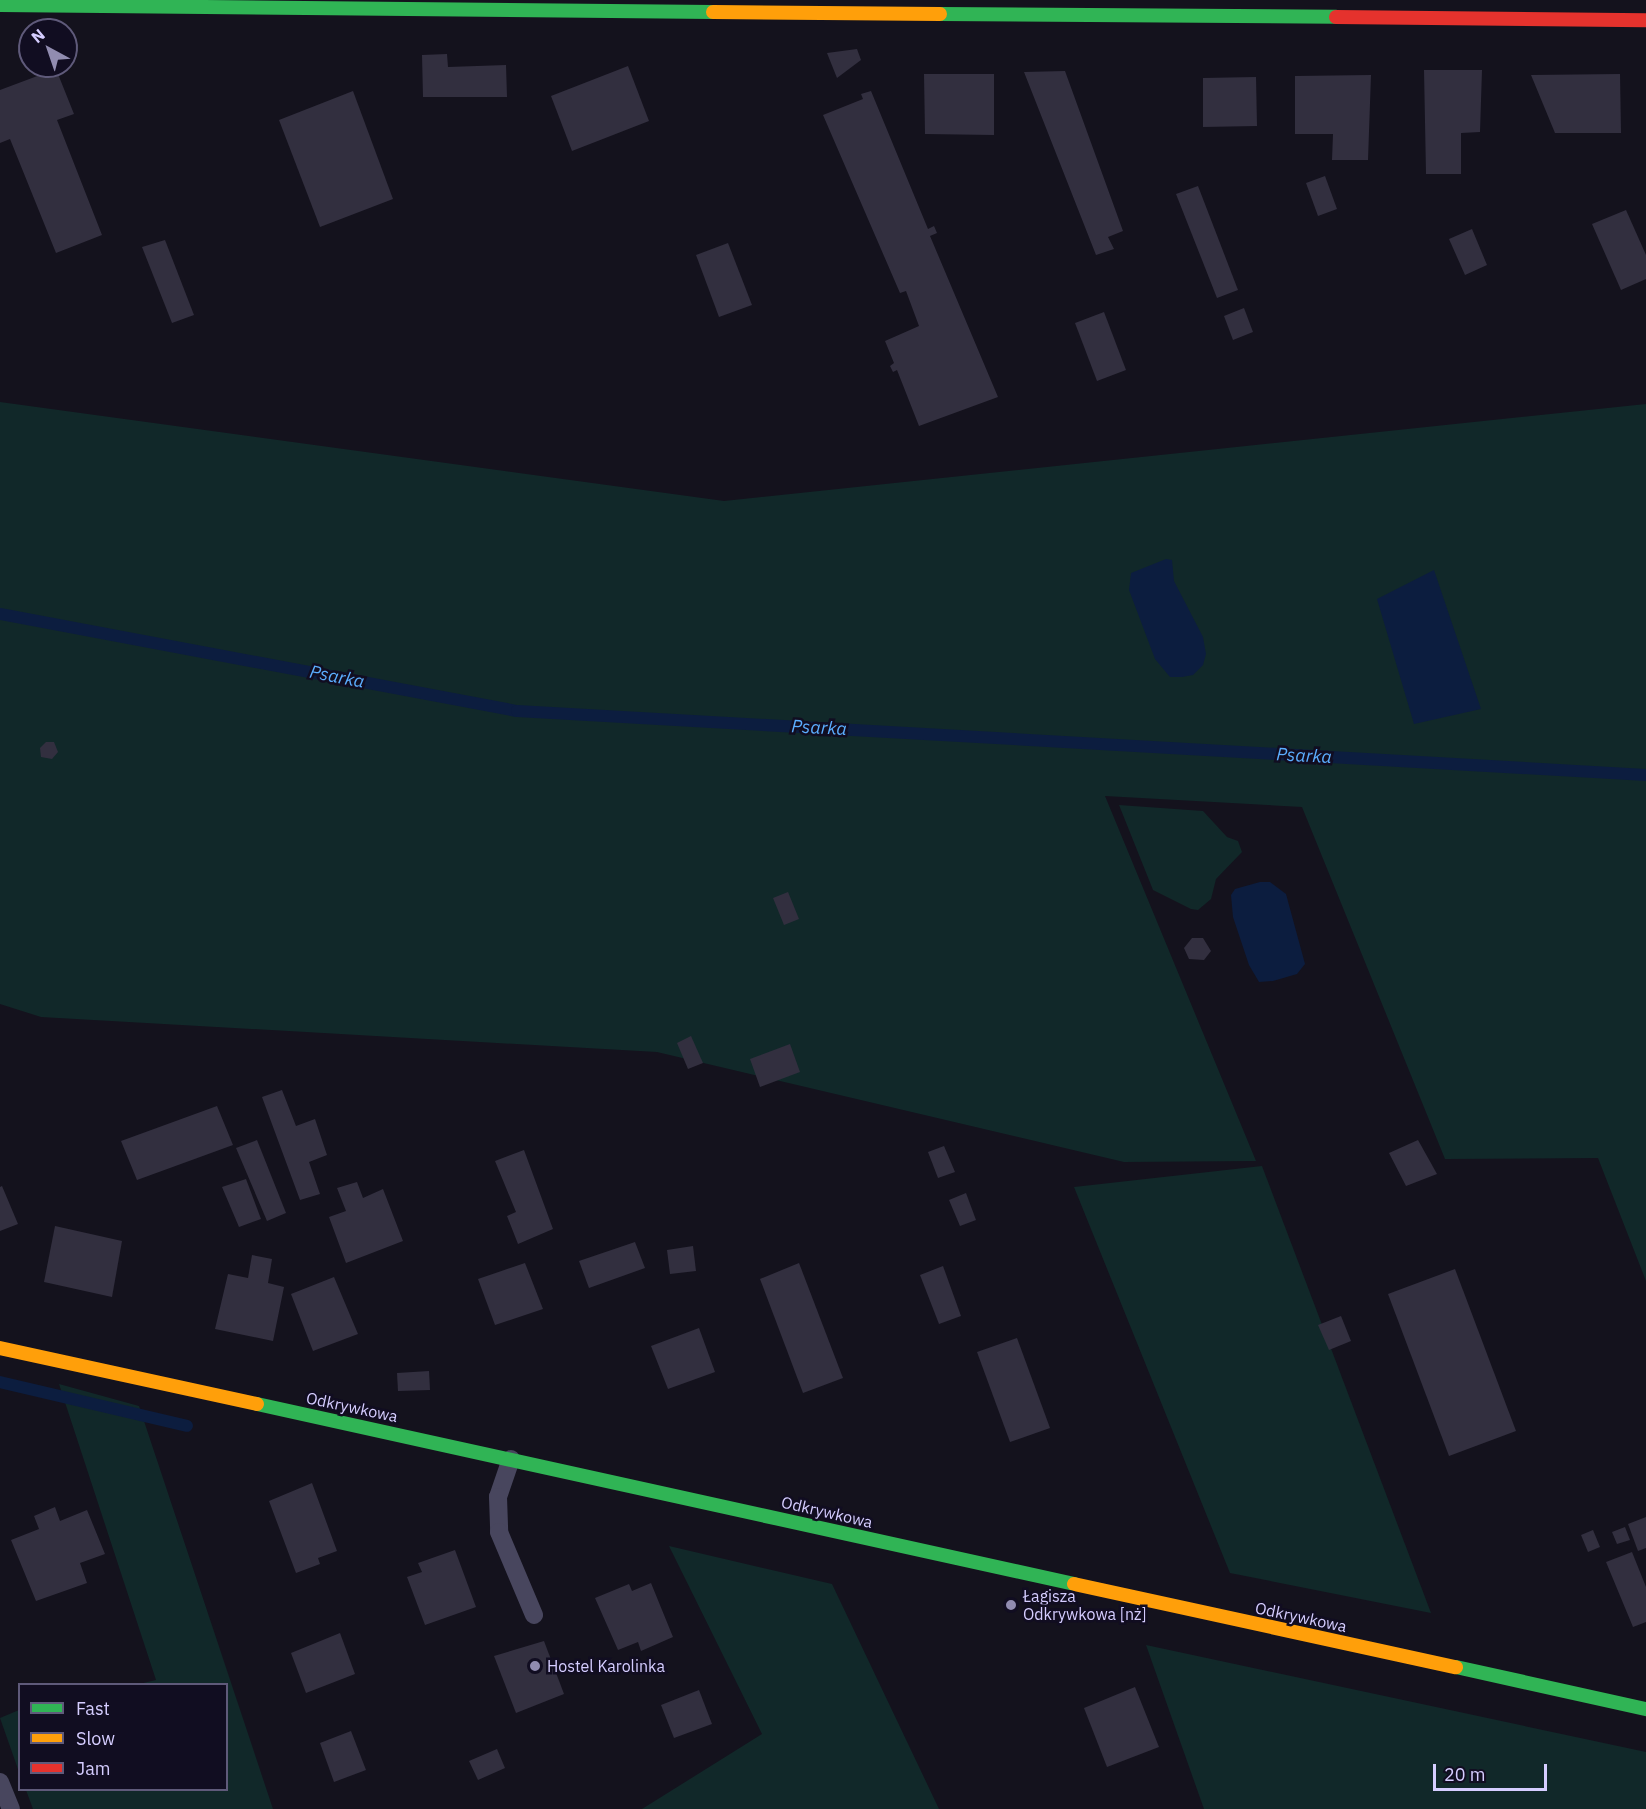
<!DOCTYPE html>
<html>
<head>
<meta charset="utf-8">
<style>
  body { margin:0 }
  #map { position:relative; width:1646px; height:1809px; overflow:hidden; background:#14121d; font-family:"IBM Plex Sans",sans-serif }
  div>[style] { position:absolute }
  .green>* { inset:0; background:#112829 }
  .water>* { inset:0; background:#0c1d3f }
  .stream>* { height:12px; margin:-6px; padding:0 6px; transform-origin:6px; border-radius:6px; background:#0c1d3f }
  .building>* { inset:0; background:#322f3f }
  .lane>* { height:18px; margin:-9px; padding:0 9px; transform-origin:9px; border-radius:9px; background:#48465e }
  .fast>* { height:14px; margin:-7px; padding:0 7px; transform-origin:7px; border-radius:7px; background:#30b455 }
  .slow>* { height:14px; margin:-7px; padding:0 7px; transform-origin:7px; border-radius:7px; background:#ff9f0a }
  .jam>* { height:14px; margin:-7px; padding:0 7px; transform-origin:7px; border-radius:7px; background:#e5322d }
  .dots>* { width:16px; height:16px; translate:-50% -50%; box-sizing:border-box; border:3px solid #110d21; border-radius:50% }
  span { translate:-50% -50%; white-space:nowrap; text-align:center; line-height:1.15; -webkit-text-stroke:5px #110d21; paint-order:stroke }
  .street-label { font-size:16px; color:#d5cdff }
  .poi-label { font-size:16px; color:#d5cdff }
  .left { translate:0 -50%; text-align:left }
  .water-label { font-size:18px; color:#5baeff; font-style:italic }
  .legend { position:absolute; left:18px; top:1683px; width:210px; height:108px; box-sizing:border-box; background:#110d21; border:2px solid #5f5a7a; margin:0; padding:8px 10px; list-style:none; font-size:18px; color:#d5cdff }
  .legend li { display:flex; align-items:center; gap:12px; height:30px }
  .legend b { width:30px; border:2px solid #5f5a7a }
  .north { position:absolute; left:18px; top:18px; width:60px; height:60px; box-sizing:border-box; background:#110d21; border:2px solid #5f5a7a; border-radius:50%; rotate:320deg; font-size:16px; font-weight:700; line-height:24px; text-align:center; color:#d5cdff }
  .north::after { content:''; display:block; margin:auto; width:21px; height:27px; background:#918cb0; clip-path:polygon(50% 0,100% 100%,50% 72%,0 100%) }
  .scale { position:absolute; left:1433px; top:1764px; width:114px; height:27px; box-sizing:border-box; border:3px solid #d5cdff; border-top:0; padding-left:8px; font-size:18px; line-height:21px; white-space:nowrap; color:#d5cdff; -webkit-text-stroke:4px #110d21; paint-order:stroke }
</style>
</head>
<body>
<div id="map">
  <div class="green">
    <div style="clip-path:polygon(0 402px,724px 501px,1646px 404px,1646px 1281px,1598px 1158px,1445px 1159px,1302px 807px,1105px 796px,1256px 1161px,1124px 1162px,657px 1052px,41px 1017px,0 1004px)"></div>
    <div style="clip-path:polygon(1119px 805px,1203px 811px,1227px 837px,1238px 841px,1242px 852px,1216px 879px,1211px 899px,1198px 910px,1191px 909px,1153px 890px)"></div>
    <div style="clip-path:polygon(1262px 1166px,1431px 1613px,1230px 1573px,1074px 1187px)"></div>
    <div style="clip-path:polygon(59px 1384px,139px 1406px,273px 1809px,33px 1809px,26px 1790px,226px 1790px,226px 1684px,139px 1684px,156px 1680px)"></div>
    <div style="clip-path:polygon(669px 1546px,832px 1584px,939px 1809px,642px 1809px,762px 1734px)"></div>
    <div style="clip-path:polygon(1146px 1645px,1646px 1752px,1646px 1809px,1204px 1809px)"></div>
    <div style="clip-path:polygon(19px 1710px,20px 1710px,19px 1772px,0 1718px)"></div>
  </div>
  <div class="water">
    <div style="clip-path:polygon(1166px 559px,1172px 560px,1174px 581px,1203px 637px,1206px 654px,1203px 665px,1193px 675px,1182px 677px,1170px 677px,1155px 659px,1129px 590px,1131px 573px)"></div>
    <div style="clip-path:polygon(1434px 570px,1481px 709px,1414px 724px,1377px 599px)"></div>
    <div style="clip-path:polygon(1260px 882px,1270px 882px,1286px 894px,1305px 964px,1297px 974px,1273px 981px,1259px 982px,1249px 965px,1233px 917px,1231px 895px,1235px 889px)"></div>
  </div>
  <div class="stream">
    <div style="left:0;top:614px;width:526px;rotate:10.63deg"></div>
    <div style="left:517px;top:711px;width:1131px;rotate:3.24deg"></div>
    <div style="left:0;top:1382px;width:192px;rotate:13.2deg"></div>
  </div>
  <div class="building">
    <div style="clip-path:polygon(857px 49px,861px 60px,837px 78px,827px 53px)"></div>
    <div style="clip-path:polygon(447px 54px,448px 67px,506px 65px,507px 97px,423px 97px,422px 55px)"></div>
    <div style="clip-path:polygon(628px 66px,649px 121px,572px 151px,551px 96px)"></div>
    <div style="clip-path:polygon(56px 69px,74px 114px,57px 120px,102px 235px,56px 253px,10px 139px,0 143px,0 90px)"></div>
    <div style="clip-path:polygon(1424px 70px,1482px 70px,1480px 132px,1461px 133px,1461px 174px,1426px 174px)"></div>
    <div style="clip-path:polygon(1065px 71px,1123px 231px,1108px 237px,1114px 249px,1096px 255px,1024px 72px)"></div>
    <div style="clip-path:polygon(924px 74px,994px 74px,994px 135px,925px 134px)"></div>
    <div style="clip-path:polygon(1620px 74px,1621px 133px,1555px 133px,1531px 75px)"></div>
    <div style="clip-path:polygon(1371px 75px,1368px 160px,1332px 160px,1333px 134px,1295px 134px,1295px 76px)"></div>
    <div style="clip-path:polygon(1256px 77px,1257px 126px,1203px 127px,1203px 78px)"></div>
    <div style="clip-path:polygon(353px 91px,393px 199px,320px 227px,279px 120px)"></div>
    <div style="clip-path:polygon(871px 91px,928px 229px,934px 226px,937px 233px,930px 236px,998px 397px,919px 426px,897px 370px,893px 372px,890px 366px,894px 363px,885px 341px,919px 326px,906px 291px,900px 293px,823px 115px,863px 99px,861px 94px)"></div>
    <div style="clip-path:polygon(1325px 176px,1337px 209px,1318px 216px,1306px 183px)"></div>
    <div style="clip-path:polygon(1198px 186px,1238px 290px,1217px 298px,1176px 194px)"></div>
    <div style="clip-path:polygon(1626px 210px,1646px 255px,1646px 279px,1621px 290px,1592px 224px)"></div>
    <div style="clip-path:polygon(1472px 229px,1487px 265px,1465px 275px,1449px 239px)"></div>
    <div style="clip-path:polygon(165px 240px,194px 315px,172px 323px,142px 247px)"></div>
    <div style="clip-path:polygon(728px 243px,752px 305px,719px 317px,696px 255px)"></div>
    <div style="clip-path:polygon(1244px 308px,1253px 332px,1233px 340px,1224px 316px)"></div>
    <div style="clip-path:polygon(1104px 312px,1126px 370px,1097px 381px,1075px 323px)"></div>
    <div style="clip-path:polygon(46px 742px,54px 742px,58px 752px,52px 759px,41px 757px,40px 748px)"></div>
    <div style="clip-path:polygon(788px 892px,799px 919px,784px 925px,773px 898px)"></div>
    <div style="clip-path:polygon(1192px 938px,1203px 938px,1211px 951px,1204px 960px,1189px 959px,1184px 948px)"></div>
    <div style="clip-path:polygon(691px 1036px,703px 1063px,688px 1069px,677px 1043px)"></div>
    <div style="clip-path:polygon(790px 1044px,800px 1072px,760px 1087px,750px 1059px)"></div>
    <div style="clip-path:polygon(282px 1090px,296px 1126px,315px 1119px,327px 1155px,309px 1162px,320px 1194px,300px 1200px,262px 1097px)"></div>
    <div style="clip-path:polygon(217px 1106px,233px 1145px,137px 1180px,121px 1141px)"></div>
    <div style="clip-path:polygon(257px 1140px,286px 1213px,267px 1221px,236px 1148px)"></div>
    <div style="clip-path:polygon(1418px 1140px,1437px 1174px,1406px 1186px,1389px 1153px)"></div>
    <div style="clip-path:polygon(944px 1146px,955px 1172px,938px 1178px,928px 1152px)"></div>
    <div style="clip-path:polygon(524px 1150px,553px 1229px,518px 1244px,507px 1216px,516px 1212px,495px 1161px)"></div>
    <div style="clip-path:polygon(246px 1179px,261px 1219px,239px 1227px,222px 1187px)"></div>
    <div style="clip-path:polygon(357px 1182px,363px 1198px,383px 1189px,403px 1241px,346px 1263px,329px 1217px,346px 1211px,337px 1188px)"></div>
    <div style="clip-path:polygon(2px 1186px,18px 1224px,0 1231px,0 1187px)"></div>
    <div style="clip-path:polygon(966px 1193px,976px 1220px,960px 1226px,949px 1200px)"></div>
    <div style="clip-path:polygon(55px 1226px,122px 1241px,112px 1297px,44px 1282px)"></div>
    <div style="clip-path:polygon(635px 1242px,645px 1268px,589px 1288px,579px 1261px)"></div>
    <div style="clip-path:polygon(693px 1246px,696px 1271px,670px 1274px,667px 1250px)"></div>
    <div style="clip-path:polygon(252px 1255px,272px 1259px,268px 1283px,284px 1287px,273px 1341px,215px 1329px,228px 1274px,248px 1278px)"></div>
    <div style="clip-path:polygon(525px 1263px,543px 1309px,495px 1325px,478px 1279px)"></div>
    <div style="clip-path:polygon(799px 1263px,843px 1378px,803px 1393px,760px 1279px)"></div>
    <div style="clip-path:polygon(943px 1266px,961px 1316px,939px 1324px,920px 1275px)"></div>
    <div style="clip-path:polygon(1455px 1269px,1516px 1431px,1449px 1456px,1388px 1294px)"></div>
    <div style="clip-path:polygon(334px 1277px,358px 1334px,313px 1351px,291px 1294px)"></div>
    <div style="clip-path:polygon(1341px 1316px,1351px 1341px,1329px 1350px,1318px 1325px)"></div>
    <div style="clip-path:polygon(699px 1328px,715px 1372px,668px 1389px,651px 1346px)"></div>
    <div style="clip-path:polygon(1017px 1338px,1050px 1428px,1010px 1442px,977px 1352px)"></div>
    <div style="clip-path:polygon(429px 1371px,430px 1390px,398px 1391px,397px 1373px)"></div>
    <div style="clip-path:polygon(312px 1483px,337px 1551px,318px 1558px,320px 1564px,296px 1573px,269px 1501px)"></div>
    <div style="clip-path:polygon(55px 1507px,60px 1521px,87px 1510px,105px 1554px,80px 1563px,87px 1583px,36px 1601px,11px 1540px,39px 1529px,34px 1516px)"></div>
    <div style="clip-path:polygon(1646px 1517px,1646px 1548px,1638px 1551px,1628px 1524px)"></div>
    <div style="clip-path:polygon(1625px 1527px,1630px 1540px,1617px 1544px,1612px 1532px)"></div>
    <div style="clip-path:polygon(1593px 1530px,1600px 1547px,1588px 1552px,1581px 1535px)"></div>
    <div style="clip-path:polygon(455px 1550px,476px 1607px,425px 1625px,407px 1577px,422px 1572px,418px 1563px)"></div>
    <div style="clip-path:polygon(1632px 1552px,1646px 1587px,1646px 1622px,1633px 1627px,1606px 1562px)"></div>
    <div style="clip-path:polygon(651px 1583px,673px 1637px,641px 1651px,638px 1642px,618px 1650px,595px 1598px,629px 1584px,632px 1591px)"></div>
    <div style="clip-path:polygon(340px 1633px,355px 1674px,306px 1693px,291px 1653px)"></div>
    <div style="clip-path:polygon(544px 1641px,564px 1694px,516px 1713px,494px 1656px)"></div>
    <div style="clip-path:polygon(1135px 1687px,1159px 1747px,1107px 1767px,1084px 1708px)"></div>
    <div style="clip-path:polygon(699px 1690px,712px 1724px,674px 1738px,661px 1705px)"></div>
    <div style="clip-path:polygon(351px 1731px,366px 1770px,334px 1782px,320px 1743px)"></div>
    <div style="clip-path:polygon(497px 1749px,505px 1768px,478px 1780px,469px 1761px)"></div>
  </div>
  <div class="lane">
    <div style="left:511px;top:1459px;width:40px;rotate:108.9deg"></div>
    <div style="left:498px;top:1497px;width:35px;rotate:88deg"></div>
    <div style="left:499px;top:1532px;width:90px;rotate:67.1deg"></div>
    <div style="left:0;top:1782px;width:29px;rotate:68deg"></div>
  </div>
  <div class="fast">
    <div style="left:0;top:5px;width:713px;rotate:0.56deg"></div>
    <div style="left:940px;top:14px;width:396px;rotate:0.4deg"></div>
    <div style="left:257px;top:1404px;width:837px;rotate:12.42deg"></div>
    <div style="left:1456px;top:1667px;width:195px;rotate:12.5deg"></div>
  </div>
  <div class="slow">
    <div style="left:713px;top:12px;width:227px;rotate:0.5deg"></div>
    <div style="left:0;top:1348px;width:263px;rotate:12.3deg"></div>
    <div style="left:1074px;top:1584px;width:391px;rotate:12.3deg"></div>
  </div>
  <div class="jam">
    <div style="left:1336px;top:17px;width:310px;rotate:0.6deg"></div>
  </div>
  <div class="dots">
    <div style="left:1011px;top:1605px;background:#918cb0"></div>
    <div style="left:535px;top:1666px;background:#918cb0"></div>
  </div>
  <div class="street-label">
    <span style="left:352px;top:1407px;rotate:12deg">Odkrywkowa</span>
    <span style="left:827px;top:1512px;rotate:13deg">Odkrywkowa</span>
    <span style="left:1301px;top:1617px;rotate:12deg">Odkrywkowa</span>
  </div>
  <div class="poi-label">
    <span class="left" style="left:1023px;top:1605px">Łagisza<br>Odkrywkowa [nż]</span>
    <span class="left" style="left:547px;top:1666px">Hostel Karolinka</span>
  </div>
  <div class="water-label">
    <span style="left:337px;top:677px;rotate:11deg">Psarka</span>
    <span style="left:819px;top:728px;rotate:3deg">Psarka</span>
    <span style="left:1304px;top:756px;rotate:3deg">Psarka</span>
  </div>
  <ul class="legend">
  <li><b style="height:8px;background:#30b455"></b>Fast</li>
  <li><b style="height:8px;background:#ff9f0a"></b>Slow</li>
  <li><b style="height:8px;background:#e5322d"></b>Jam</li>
  </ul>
  <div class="north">N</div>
  <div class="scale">20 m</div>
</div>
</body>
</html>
